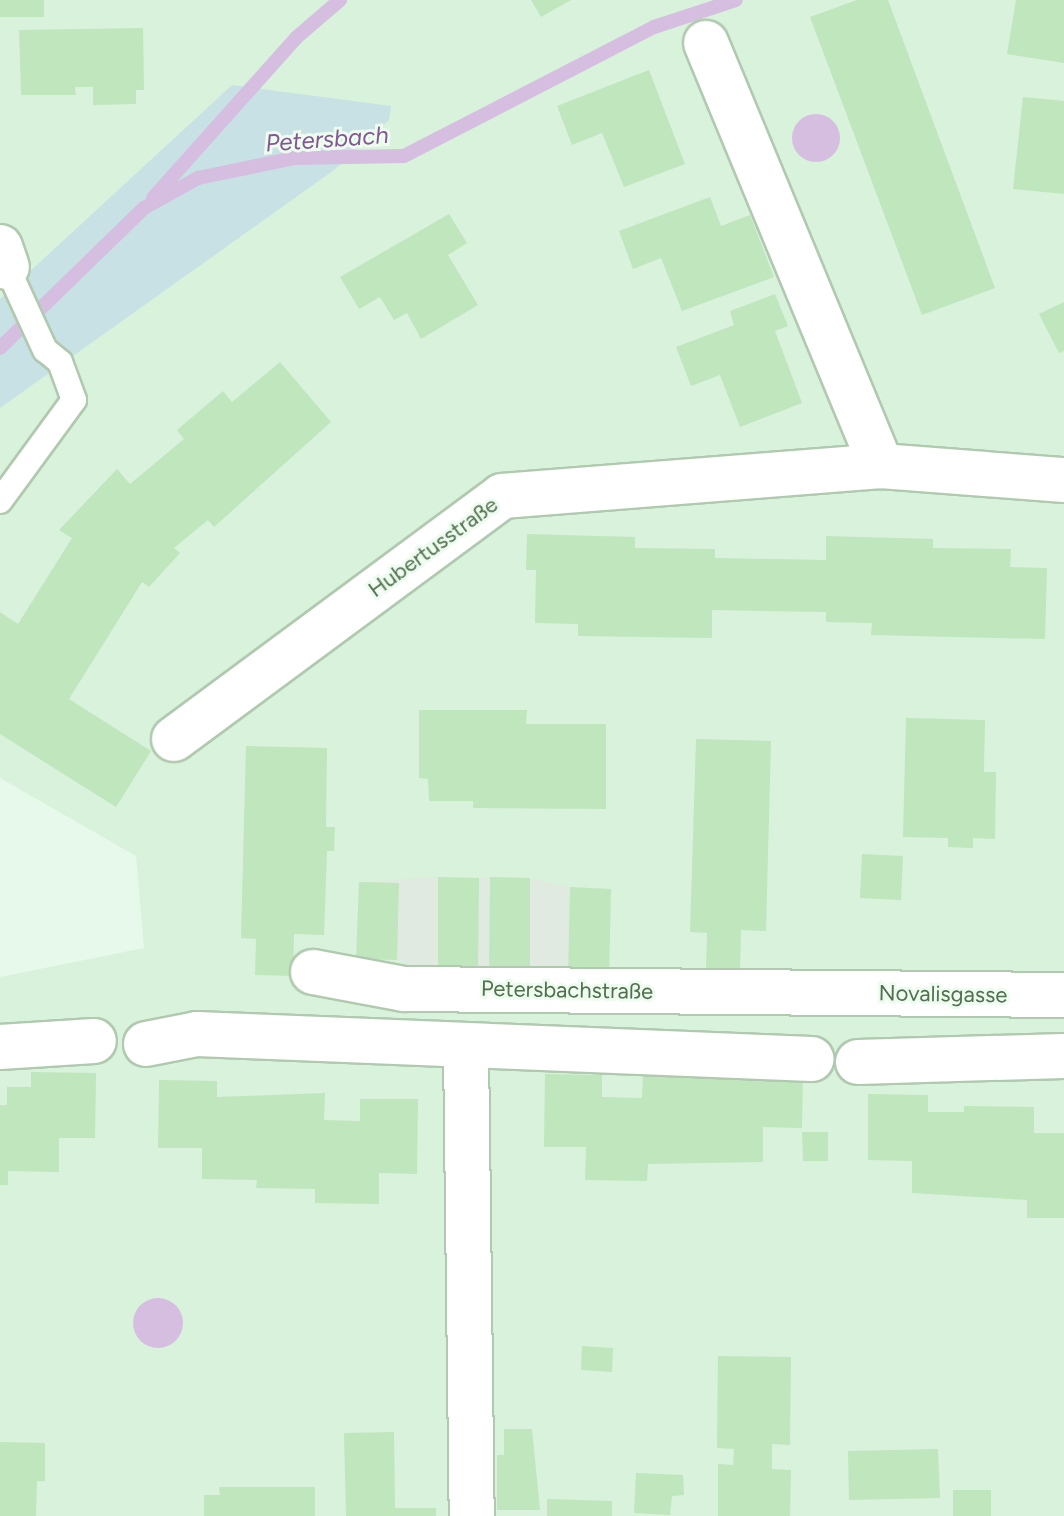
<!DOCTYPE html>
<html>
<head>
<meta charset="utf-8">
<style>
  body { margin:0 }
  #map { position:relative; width:1064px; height:1516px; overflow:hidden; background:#e7f9ea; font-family:Figtree,sans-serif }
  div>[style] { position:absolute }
  .residential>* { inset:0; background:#d9f2dc }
  .industrial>* { inset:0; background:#e0eae0 }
  .green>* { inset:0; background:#c7e1e5 }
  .water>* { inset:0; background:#d6bee0 }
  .round { border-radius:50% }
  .stream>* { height:14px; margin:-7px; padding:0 7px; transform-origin:7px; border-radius:7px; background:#d6bee0 }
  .building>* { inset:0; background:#bfe6bd }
  .roads { filter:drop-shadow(2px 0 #b0c9af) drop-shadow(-2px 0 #b0c9af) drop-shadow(0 2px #b0c9af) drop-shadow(0 -2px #b0c9af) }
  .lane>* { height:24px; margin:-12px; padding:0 12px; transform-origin:12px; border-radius:12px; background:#fff }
  .street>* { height:44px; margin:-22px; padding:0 22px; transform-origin:22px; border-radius:22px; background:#fff }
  span { translate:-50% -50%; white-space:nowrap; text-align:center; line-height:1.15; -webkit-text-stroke:6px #edfcef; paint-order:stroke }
  .street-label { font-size:22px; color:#526f4f }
  .water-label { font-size:24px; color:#825693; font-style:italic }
</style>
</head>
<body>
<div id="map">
  <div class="residential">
    <div style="clip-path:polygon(0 0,1064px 0,1064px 1516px,0 1516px,0 977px,144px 948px,136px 856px,0 778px)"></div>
  </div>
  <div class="industrial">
    <div style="clip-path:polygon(438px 877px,530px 878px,570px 887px,611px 889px,609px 980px,438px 976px,397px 960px,356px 959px,359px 882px)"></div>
  </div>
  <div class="green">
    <div style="clip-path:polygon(232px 85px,391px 106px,389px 120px,334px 170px,0 408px,0 299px)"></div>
  </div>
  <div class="water">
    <div class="round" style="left:792px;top:114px;width:48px;height:48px"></div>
    <div class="round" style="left:133px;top:1298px;width:50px;height:50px"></div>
  </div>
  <div class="stream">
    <div style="left:153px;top:198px;width:216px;rotate:-48.2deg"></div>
    <div style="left:297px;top:37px;width:57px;rotate:-40.7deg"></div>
    <div style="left:0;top:348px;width:201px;rotate:-44.2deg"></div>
    <div style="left:144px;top:208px;width:62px;rotate:-29.1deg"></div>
    <div style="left:198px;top:178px;width:99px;rotate:-11.7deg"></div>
    <div style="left:295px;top:158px;width:109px;rotate:-1.1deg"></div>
    <div style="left:404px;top:156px;width:281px;rotate:-27.3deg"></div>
    <div style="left:654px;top:27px;width:86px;rotate:-18.2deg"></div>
  </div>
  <div class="building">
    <div style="clip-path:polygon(0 0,44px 0,44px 17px,0 17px)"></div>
    <div style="clip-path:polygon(531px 0,571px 0,541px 17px)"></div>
    <div style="clip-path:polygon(857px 0,888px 0,995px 288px,922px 315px,810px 17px)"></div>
    <div style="clip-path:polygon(1016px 0,1064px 0,1064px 63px,1007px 54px)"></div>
    <div style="clip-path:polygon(143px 28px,144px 90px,136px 90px,136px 104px,93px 105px,93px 87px,75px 87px,76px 95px,21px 95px,19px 30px)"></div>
    <div style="clip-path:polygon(649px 70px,685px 164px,624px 187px,602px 133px,572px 145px,557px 106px)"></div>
    <div style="clip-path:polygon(1023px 97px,1064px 101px,1064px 194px,1013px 189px)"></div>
    <div style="clip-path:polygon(710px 197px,721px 226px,750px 215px,774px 277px,682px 311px,661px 258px,633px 269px,619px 231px)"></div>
    <div style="clip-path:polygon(449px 214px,467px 243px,448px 255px,478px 305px,421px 339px,407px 313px,394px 320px,380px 297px,359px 309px,340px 277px)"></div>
    <div style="clip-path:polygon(775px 294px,788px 326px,775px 331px,802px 403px,740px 427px,720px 375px,691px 386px,676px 347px,734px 325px,730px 311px)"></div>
    <div style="clip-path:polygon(1064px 302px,1064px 351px,1059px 353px,1039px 314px)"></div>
    <div style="clip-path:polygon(280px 362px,331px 422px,214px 527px,208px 520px,174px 548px,180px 553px,149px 587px,142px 582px,69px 699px,151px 751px,116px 807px,0 734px,0 612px,18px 624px,72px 538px,59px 530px,117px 469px,130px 484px,184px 439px,177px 430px,223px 391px,232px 402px)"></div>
    <div style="clip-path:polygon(527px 534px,635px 537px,635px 548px,715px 549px,715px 558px,826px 560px,826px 536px,933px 539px,933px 548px,1011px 549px,1010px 567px,1047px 568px,1045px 639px,871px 635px,872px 623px,826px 622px,826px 612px,712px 610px,712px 638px,578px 636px,578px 624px,535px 623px,536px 570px,526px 570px)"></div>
    <div style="clip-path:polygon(419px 710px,527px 710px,526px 724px,606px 724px,606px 809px,473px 808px,473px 801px,429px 801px,428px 779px,419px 778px)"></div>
    <div style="clip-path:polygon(906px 718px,985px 720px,984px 772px,996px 772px,995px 839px,973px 838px,973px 848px,948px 847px,948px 838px,903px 837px)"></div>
    <div style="clip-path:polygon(696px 739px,771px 741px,766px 931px,741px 930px,740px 970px,706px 969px,707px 933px,690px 932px)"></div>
    <div style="clip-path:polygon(246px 746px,327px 748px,326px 827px,335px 827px,334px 851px,327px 851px,324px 935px,294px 934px,293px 976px,255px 975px,256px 939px,241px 938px)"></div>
    <div style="clip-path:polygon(862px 854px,903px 856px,901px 900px,860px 898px)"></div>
    <div style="clip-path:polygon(438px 877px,479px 878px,478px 976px,438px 976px)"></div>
    <div style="clip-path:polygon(490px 877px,530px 878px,530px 975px,489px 975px)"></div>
    <div style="clip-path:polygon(359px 882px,399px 883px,397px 960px,356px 959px)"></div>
    <div style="clip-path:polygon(570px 887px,611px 889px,609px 980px,568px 979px)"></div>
    <div style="clip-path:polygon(746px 1068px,803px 1069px,802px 1128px,763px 1127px,763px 1162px,648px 1164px,647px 1181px,585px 1180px,586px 1147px,544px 1147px,545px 1074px,602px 1075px,602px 1097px,642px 1098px,643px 1072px,746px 1081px)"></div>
    <div style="clip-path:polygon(31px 1072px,96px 1073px,95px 1138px,59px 1138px,59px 1172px,8px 1171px,8px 1185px,0 1185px,0 1105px,7px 1105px,7px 1087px,31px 1087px)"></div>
    <div style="clip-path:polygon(159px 1080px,217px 1081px,217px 1097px,325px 1093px,324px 1120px,360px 1121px,360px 1099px,418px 1099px,417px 1174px,379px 1173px,379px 1204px,315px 1203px,315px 1189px,256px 1188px,257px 1180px,202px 1179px,202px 1148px,158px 1148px)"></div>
    <div style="clip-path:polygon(868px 1094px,928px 1095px,928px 1112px,964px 1112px,964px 1106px,1034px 1107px,1034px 1133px,1064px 1133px,1064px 1218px,1027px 1218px,1027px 1200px,912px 1193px,912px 1161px,868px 1160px)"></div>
    <div style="clip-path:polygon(802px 1132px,828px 1132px,828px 1161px,803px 1161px)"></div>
    <div style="clip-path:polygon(582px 1346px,613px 1348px,612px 1372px,581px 1370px)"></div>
    <div style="clip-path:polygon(718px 1356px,791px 1357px,790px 1445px,772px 1444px,772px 1469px,791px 1470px,790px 1516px,718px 1516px,718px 1464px,733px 1465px,734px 1449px,717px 1448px)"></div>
    <div style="clip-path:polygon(504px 1429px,532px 1429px,540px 1510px,497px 1510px,497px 1455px,504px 1455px)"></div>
    <div style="clip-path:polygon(394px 1432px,395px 1508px,436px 1508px,436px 1516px,346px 1516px,344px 1433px)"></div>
    <div style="clip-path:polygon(0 1442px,45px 1443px,45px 1481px,37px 1481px,36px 1516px,0 1516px)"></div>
    <div style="clip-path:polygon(938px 1449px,940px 1498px,849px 1500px,848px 1451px)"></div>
    <div style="clip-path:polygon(636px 1473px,683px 1475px,684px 1495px,672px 1496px,670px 1515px,634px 1513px)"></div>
    <div style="clip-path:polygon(219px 1487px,315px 1487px,315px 1516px,204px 1516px,204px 1495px,220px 1495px)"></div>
    <div style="clip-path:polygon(953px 1490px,991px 1490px,991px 1516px,953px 1516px)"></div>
    <div style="clip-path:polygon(547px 1499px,612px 1501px,612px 1516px,547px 1516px)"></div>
  </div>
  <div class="roads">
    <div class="lane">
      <div style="left:0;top:501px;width:125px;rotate:-53.8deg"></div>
      <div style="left:74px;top:400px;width:40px;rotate:-110.2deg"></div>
      <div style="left:60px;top:362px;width:19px;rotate:-141deg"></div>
      <div style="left:45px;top:350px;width:91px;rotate:-114.6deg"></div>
    </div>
    <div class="street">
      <div style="left:706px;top:43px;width:458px;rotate:67.5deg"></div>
      <div style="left:0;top:247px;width:21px;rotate:71deg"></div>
      <div style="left:174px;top:739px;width:408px;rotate:-36.5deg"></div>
      <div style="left:502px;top:496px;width:380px;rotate:-4.5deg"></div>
      <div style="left:881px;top:466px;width:184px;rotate:4.4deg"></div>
      <div style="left:313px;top:972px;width:93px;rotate:10.6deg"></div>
      <div style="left:404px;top:989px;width:660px;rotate:0.52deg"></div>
      <div style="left:146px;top:1044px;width:52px;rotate:-11.1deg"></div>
      <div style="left:197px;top:1034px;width:615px;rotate:2.33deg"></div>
      <div style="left:0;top:1047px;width:94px;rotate:-3.7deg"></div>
      <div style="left:466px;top:1047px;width:469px;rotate:89.3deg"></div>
      <div style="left:858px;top:1062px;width:206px;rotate:-1.7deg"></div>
    </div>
  </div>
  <div class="street-label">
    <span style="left:433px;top:547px;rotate:-36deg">Hubertusstraße</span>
    <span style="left:567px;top:990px;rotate:1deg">Petersbachstraße</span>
    <span style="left:943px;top:994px;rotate:1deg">Novalisgasse</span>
  </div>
  <div class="water-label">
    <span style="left:327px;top:139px;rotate:-4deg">Petersbach</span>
  </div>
</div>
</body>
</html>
